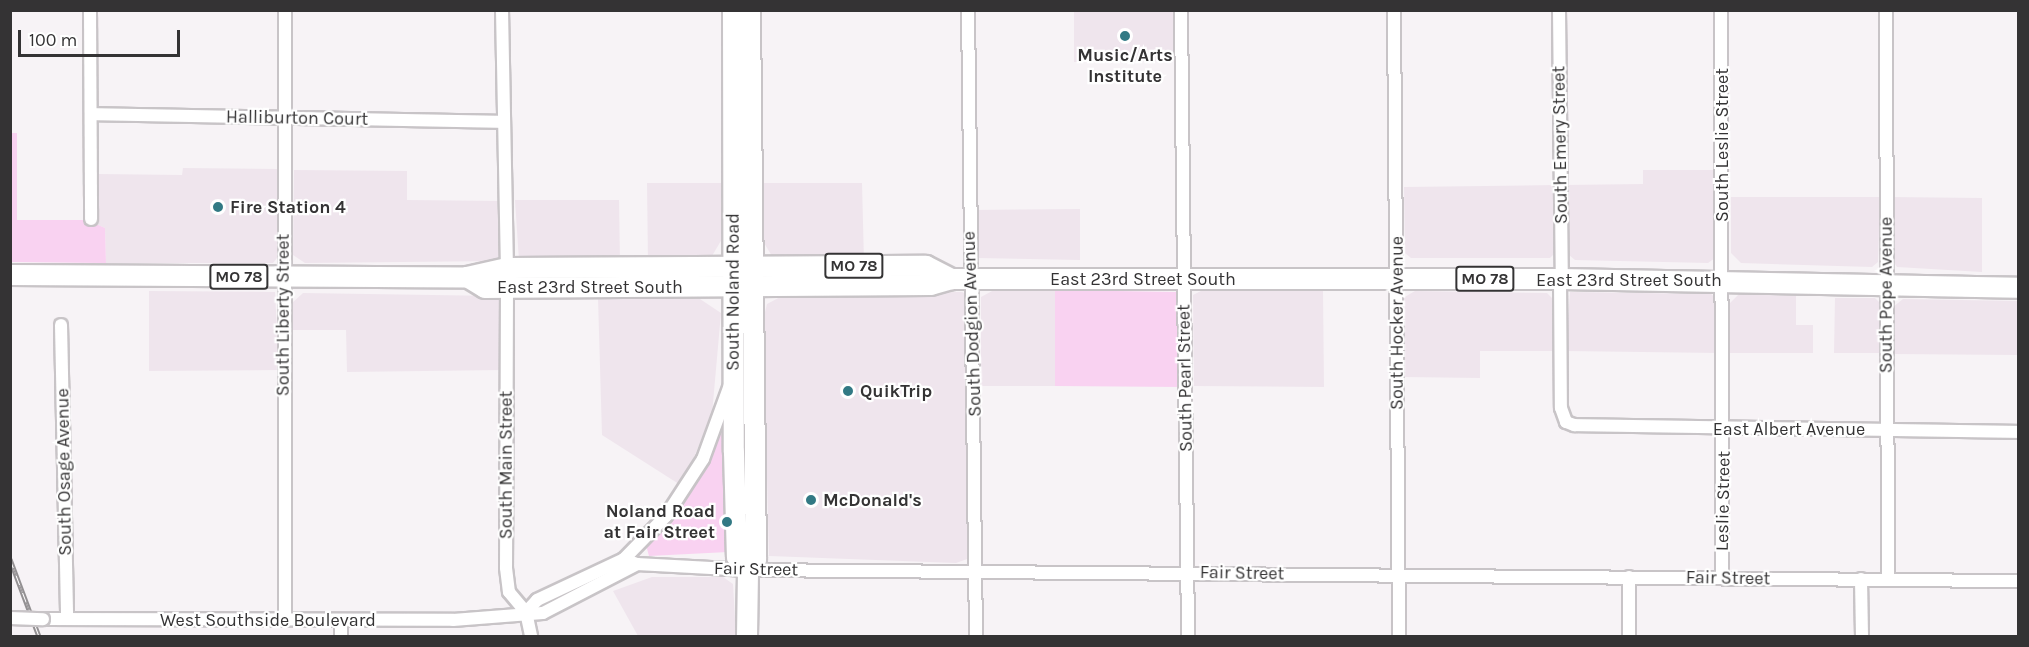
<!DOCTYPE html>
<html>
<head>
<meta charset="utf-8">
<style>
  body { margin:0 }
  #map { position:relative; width:2029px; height:647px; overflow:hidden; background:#f7f3f6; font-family:Karla,sans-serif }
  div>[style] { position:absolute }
  .built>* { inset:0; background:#efe5ed }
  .green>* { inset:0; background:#f9d2f1 }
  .roads { filter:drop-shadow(2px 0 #c8c4c7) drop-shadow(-2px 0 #c8c4c7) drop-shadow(0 2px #c8c4c7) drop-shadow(0 -2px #c8c4c7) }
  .minor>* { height:12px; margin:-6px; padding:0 6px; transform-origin:6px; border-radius:6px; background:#fff }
  .primary>* { height:20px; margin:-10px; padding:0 10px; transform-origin:10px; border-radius:10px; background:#fff }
  .rail>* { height:5px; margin-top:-2.5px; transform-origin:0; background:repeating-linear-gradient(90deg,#fff 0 9px,#939092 0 18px); box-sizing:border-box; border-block:2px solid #939092 }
  .bridges { filter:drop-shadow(2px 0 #c8c4c7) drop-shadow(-2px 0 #c8c4c7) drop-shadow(0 2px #c8c4c7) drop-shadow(0 -2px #c8c4c7) }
  .minor-bridge>* { height:12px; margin:-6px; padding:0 6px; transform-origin:6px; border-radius:6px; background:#fff }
  .dots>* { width:16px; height:16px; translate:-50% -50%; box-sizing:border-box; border:3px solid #fff; border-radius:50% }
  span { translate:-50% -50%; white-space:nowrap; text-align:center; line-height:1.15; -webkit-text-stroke:4.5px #fff; paint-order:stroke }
  .shield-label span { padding:2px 4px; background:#fff; border:2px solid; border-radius:4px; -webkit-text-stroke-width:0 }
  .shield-label { font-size:16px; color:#343334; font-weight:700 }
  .poi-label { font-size:18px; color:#343334; font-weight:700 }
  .left { translate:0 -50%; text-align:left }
  .right { translate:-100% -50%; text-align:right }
  .street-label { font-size:18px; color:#343334 }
  .frame { position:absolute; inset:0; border:12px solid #343334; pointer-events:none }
  .scale { position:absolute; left:18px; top:30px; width:162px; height:27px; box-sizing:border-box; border:3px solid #343334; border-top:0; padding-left:8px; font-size:18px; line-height:21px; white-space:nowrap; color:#343334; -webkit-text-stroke:4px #fff; paint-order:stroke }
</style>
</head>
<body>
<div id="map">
  <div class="built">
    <div style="clip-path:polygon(1074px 11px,1176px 11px,1176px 61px,1074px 62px)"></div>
    <div style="clip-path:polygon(183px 168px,278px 169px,277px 258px,273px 263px,106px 263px,105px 228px,98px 225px,98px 174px,182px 175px)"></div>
    <div style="clip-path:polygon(294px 170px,407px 171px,407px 200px,500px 201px,502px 256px,499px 261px,305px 263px,293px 255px)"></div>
    <div style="clip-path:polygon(1643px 170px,1719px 170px,1715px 258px,1708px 263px,1575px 260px,1569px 255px,1565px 185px,1643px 184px)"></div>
    <div style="clip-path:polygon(647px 183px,724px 183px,722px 239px,712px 256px,704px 262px,648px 263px)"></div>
    <div style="clip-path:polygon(760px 183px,862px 183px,864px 262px,772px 256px,761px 238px)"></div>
    <div style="clip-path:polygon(1555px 185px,1556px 252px,1550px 258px,1411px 258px,1405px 253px,1404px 187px)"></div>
    <div style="clip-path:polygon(1731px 197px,1880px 197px,1878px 262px,1872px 267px,1741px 263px,1731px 253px)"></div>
    <div style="clip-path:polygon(1890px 197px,1982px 198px,1982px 272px,1897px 267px,1891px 258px)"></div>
    <div style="clip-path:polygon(515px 200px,619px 200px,620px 263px,519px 261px)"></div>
    <div style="clip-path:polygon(1080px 209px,1080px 260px,977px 258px,972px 210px)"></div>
    <div style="clip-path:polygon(1205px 289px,1323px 291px,1324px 387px,1194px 386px,1193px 295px)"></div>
    <div style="clip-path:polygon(994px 290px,1055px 290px,1055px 386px,981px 386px,981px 297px)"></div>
    <div style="clip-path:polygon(149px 291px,275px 292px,279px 370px,149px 371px)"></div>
    <div style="clip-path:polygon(1415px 291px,1547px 293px,1553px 299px,1553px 351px,1480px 351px,1480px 378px,1404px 377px,1403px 298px)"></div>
    <div style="clip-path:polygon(962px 292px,968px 295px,970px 558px,956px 563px,769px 556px,763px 320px,767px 304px,788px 293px)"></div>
    <div style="clip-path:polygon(1570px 292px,1711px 294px,1717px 299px,1718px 353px,1566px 351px)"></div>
    <div style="clip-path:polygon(303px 293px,497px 296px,502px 299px,502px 370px,347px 372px,346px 330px,291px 330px,291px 304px)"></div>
    <div style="clip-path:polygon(1739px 294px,1796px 296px,1796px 325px,1813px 325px,1813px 353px,1730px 353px,1730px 303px)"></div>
    <div style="clip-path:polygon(598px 298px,700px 299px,721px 313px,712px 414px,682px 486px,602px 435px)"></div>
    <div style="clip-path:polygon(1835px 298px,1875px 298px,1880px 303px,1880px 353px,1834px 353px)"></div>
    <div style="clip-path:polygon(1903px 299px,2018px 301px,2018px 355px,1892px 354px,1893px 307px)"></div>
    <div style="clip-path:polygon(652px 577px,723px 577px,733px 584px,736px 636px,638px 636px,613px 591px)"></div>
  </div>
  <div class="green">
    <div style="clip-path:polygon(11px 133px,17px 133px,17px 220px,87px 220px,105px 228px,106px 263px,11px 262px)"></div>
    <div style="clip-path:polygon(1055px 290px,1177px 292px,1181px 387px,1055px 386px)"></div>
    <div style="clip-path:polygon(722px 414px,728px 552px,649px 556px,646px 545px,708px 466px)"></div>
  </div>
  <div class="roads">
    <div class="minor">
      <div style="left:90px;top:10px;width:209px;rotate:89.7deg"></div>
      <div style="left:285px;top:10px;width:610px;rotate:90deg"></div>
      <div style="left:502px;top:10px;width:258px;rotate:88.9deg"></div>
      <div style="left:968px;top:10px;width:626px;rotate:89.27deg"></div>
      <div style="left:1181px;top:10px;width:626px;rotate:89.36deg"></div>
      <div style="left:1394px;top:10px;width:626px;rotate:89.54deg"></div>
      <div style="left:1559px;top:10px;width:269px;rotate:89.4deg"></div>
      <div style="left:1721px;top:10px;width:567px;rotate:89.9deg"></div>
      <div style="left:1886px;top:10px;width:569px;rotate:89.8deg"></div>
      <div style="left:91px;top:114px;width:413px;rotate:1.1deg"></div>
      <div style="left:1560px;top:279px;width:129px;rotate:89.6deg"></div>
      <div style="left:1561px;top:408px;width:15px;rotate:70deg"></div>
      <div style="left:1566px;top:422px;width:9px;rotate:21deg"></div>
      <div style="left:1574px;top:425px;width:444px;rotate:0.9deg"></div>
      <div style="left:507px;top:287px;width:281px;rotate:90.2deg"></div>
      <div style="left:506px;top:568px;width:24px;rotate:83deg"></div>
      <div style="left:509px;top:592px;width:26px;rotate:50deg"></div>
      <div style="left:526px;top:612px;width:25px;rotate:78deg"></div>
      <div style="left:61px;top:325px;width:294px;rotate:88.8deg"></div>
      <div style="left:624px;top:559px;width:14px;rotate:21deg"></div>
      <div style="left:637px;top:564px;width:111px;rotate:3.1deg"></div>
      <div style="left:748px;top:570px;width:1270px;rotate:0.5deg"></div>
      <div style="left:1629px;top:577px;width:59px;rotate:90deg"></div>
      <div style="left:1861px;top:579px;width:57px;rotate:89deg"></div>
      <div style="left:526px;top:612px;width:16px;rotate:-47deg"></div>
      <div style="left:537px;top:600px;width:96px;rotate:-25.2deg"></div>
      <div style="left:624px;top:559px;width:60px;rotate:-45.7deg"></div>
      <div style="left:666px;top:516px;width:68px;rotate:-57deg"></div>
      <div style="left:703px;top:459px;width:82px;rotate:-70deg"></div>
      <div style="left:43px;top:619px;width:410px;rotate:0.1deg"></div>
      <div style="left:453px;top:620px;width:90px;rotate:-4.4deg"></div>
      <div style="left:543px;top:613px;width:106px;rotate:-27.5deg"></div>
      <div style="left:341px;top:620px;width:16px;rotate:90deg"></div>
    </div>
    <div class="primary">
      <div style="left:733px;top:10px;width:442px;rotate:89.9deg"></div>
      <div style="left:734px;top:452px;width:105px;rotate:88.4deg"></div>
      <div style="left:737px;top:557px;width:17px;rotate:50deg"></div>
      <div style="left:10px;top:275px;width:457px;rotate:0.3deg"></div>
      <div style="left:467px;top:277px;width:41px;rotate:-12.7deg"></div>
      <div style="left:507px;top:268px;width:419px;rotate:-0.3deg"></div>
      <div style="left:926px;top:266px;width:29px;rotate:27deg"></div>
      <div style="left:467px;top:277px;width:21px;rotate:31deg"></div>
      <div style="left:485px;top:288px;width:446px;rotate:-0.4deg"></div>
      <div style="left:931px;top:285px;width:22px;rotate:-16deg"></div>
      <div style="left:952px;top:279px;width:610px"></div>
      <div style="left:1562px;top:279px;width:456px;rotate:1.1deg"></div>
      <div style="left:747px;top:636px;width:66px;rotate:-89.1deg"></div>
      <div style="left:748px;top:570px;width:14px;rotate:-54deg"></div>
      <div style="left:756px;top:559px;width:549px;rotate:-90.63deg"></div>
    </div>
  </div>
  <div class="rail">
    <div style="left:10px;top:559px;width:82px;rotate:69.4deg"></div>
  </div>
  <div class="bridges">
    <div class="minor-bridge">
      <div style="left:10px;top:618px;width:33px;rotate:2deg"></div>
    </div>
  </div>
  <div class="dots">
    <div style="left:1125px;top:36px;background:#327984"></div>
    <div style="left:218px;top:207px;background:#327984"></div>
    <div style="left:848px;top:391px;background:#327984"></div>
    <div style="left:811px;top:500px;background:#327984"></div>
    <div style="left:727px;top:522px;background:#327984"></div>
  </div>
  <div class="shield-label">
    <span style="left:854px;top:266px">MO 78</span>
    <span style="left:239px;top:277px">MO 78</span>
    <span style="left:1485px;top:279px">MO 78</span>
  </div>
  <div class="poi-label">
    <span style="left:1125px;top:66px">Music/Arts<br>Institute</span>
    <span class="left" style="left:230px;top:207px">Fire Station 4</span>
    <span class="left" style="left:860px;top:391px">QuikTrip</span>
    <span class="left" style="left:823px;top:500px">McDonald's</span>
    <span class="right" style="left:715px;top:522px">Noland Road<br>at Fair Street</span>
  </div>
  <div class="street-label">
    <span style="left:297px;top:118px;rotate:1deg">Halliburton Court</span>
    <span style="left:1560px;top:145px;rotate:-91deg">South Emery Street</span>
    <span style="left:1722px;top:145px;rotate:-90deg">South Leslie Street</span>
    <span style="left:1143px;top:279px">East 23rd Street South</span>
    <span style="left:1629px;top:280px">East 23rd Street South</span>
    <span style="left:590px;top:287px">East 23rd Street South</span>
    <span style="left:733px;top:292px;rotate:-90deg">South Noland Road</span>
    <span style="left:1886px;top:295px;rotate:-90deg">South Pope Avenue</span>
    <span style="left:283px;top:315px;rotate:-90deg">South Liberty Street</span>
    <span style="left:1397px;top:323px;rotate:-90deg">South Hocker Avenue</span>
    <span style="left:972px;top:324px;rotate:-92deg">South Dodgion Avenue</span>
    <span style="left:1185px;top:378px;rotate:-91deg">South Pearl Street</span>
    <span style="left:1789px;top:429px">East Albert Avenue</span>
    <span style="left:506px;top:465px;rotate:-90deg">South Main Street</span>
    <span style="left:64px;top:472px;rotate:-91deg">South Osage Avenue</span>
    <span style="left:1723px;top:501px;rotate:-89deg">Leslie Street</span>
    <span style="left:756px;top:569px;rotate:1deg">Fair Street</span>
    <span style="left:1242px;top:573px;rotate:1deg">Fair Street</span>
    <span style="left:1728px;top:578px;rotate:1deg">Fair Street</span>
    <span style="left:268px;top:620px">West Southside Boulevard</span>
  </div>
  <div class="frame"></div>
  <div class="scale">100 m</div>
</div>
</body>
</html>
